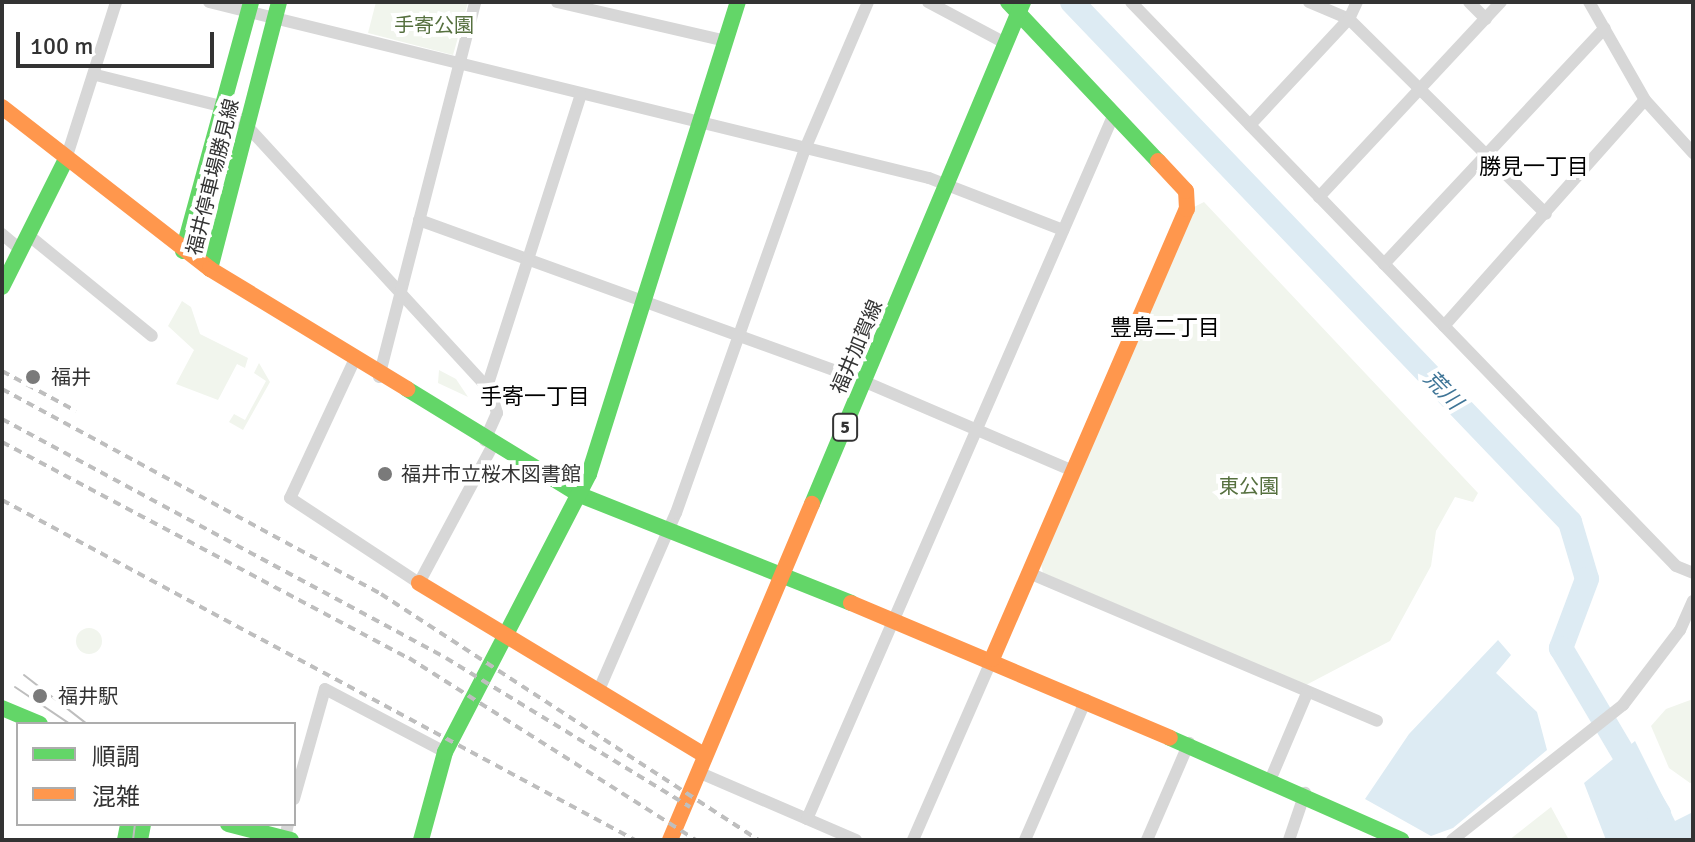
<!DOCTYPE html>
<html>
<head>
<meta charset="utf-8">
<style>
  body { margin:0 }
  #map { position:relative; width:1695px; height:842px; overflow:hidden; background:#fff; font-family:Signika,"Noto Sans JP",sans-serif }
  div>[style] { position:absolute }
  .green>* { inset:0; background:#f1f5ed }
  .round { border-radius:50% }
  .water>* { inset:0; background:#ddebf3 }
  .river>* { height:24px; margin:-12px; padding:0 12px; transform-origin:12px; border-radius:12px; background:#ddebf3 }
  .street>* { height:12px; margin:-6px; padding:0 6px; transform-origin:6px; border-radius:6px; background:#d7d7d7 }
  .fast>* { height:16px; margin:-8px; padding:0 8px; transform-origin:8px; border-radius:8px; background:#63d668 }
  .slow>* { height:16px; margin:-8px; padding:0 8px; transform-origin:8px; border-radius:8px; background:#ff974d }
  .tram>* { height:2px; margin:-1px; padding:0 1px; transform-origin:1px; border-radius:1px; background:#bebebe }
  .rail>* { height:4px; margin-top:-2px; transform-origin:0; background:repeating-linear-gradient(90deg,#bebebe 0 8px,transparent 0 14px) }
  .dots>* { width:22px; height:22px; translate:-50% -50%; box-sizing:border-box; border:4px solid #fff; border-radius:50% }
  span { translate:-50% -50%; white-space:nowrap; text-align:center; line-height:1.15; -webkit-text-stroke:8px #fff; paint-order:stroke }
  .shield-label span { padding:2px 6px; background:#fff; border:2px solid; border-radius:6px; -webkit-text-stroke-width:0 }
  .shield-label { font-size:18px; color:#333; font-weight:700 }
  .park-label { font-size:20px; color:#56703f }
  .street-label { font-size:20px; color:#333 }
  .poi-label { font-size:20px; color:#333 }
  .left { translate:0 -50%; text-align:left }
  .neighbourhood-label { font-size:22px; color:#000 }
  .water-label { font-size:22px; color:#3f7597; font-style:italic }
  .frame { position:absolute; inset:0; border:4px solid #333; pointer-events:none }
  .legend { position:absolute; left:16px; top:722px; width:280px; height:104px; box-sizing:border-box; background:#fff; border:2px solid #adadad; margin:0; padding:10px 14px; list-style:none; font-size:24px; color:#333 }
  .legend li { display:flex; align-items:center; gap:16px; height:40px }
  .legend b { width:40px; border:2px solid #adadad }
  .scale { position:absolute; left:16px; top:32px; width:198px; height:36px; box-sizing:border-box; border:4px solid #333; border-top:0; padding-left:10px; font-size:24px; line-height:28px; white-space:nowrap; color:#333; -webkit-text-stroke:6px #fff; paint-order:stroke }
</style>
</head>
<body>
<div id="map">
  <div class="green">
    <div style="clip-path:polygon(376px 2px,468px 2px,453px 55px,368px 33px)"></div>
    <div style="clip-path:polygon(1204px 202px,1478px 493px,1473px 502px,1455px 497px,1436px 531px,1431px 566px,1390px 641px,1306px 685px,1043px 573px,1041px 564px,1194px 207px)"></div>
    <div style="clip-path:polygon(182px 301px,191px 307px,200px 334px,248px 358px,245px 368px,237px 364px,218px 400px,176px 384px,194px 350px,168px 326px)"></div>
    <div style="clip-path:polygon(259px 363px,270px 382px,243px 430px,229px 422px,234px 414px,245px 420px,266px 381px,254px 373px)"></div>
    <div style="clip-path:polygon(439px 370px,456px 379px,468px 397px,438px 383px)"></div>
    <div class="round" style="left:76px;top:628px;width:26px;height:26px"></div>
    <div style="clip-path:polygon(1693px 699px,1693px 782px,1690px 783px,1669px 768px,1651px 726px,1666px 709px)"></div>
    <div style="clip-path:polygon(1551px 807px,1569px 840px,1509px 840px)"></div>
  </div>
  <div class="water">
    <div style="clip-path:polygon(1498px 640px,1511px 655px,1496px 673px,1537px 712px,1547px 750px,1453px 828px,1431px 836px,1365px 799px,1409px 734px)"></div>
    <div style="clip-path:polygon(1635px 741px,1675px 821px,1693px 812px,1693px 840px,1606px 840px,1584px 783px)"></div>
  </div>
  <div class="river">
    <div style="left:1072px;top:2px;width:720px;rotate:46.24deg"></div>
    <div style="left:1570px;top:522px;width:59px;rotate:73.4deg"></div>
    <div style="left:1587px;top:579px;width:74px;rotate:110.6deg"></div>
    <div style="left:1561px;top:648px;width:193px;rotate:59.4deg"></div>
    <div style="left:1659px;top:814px;width:26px;rotate:86deg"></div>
  </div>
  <div class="street">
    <div style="left:209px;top:2px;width:741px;rotate:13.74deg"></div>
    <div style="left:929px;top:178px;width:144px;rotate:21.2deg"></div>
    <div style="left:557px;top:2px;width:173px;rotate:13deg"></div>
    <div style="left:928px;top:2px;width:87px;rotate:28deg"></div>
    <div style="left:1131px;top:2px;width:784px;rotate:45.98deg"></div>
    <div style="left:1676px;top:566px;width:18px;rotate:22deg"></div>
    <div style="left:1309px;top:2px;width:43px;rotate:23deg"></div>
    <div style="left:1349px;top:19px;width:277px;rotate:44.7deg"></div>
    <div style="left:1469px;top:2px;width:24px;rotate:45deg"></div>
    <div style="left:96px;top:75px;width:132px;rotate:14deg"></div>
    <div style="left:224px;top:107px;width:28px;rotate:39deg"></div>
    <div style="left:246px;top:125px;width:360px;rotate:47.4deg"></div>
    <div style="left:490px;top:390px;width:24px;rotate:73deg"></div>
    <div style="left:497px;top:413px;width:30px;rotate:114deg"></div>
    <div style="left:1645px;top:100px;width:72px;rotate:47.8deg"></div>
    <div style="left:1250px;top:125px;width:145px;rotate:-47deg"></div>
    <div style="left:1349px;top:19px;width:19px;rotate:-65deg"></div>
    <div style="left:66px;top:159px;width:165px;rotate:-72.3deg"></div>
    <div style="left:1319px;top:197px;width:267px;rotate:-47deg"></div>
    <div style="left:419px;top:220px;width:472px;rotate:19.9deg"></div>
    <div style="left:863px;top:381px;width:228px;rotate:23.2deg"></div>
    <div style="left:2px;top:234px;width:23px;rotate:40deg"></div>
    <div style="left:27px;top:234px;width:161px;rotate:39.2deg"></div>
    <div style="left:1384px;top:264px;width:323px;rotate:-46.9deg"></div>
    <div style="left:1444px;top:326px;width:302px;rotate:-48.4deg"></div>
    <div style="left:1645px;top:100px;width:113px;rotate:-119.7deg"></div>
    <div style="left:354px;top:361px;width:151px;rotate:115deg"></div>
    <div style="left:290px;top:498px;width:154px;rotate:33.4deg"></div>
    <div style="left:419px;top:583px;width:157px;rotate:-61.8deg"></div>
    <div style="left:379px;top:377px;width:387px;rotate:-75.6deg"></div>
    <div style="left:487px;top:387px;width:307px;rotate:-72.2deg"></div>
    <div style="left:1029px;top:573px;width:378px;rotate:23deg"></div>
    <div style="left:598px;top:692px;width:195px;rotate:-66.5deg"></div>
    <div style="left:676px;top:513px;width:386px;rotate:-70.5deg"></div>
    <div style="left:805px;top:149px;width:160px;rotate:-66.8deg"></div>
    <div style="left:698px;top:772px;width:172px;rotate:23.3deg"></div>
    <div style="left:1271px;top:778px;width:92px;rotate:-67deg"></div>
    <div style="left:294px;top:799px;width:114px;rotate:-74.3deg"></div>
    <div style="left:325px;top:689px;width:136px;rotate:27.7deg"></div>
    <div style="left:807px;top:819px;width:769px;rotate:-66.47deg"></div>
    <div style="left:285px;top:838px;width:14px;rotate:-78deg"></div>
    <div style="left:913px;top:840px;width:197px;rotate:-66.4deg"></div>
    <div style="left:1025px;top:840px;width:153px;rotate:-66.5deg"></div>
    <div style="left:1147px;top:840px;width:106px;rotate:-66.6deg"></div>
    <div style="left:1289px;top:840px;width:50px;rotate:-71.2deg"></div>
    <div style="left:1452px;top:840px;width:218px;rotate:-38.3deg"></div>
    <div style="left:1623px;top:705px;width:94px;rotate:-52.8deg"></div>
    <div style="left:1680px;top:630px;width:32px;rotate:-66deg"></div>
  </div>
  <div class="fast">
    <div style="left:1008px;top:2px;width:219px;rotate:46.7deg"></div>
    <div style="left:183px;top:251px;width:258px;rotate:-74.7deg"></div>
    <div style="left:210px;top:269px;width:276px;rotate:-75.5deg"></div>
    <div style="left:2px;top:287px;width:143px;rotate:-63.4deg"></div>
    <div style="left:407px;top:389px;width:203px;rotate:31.5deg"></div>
    <div style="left:580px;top:495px;width:292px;rotate:21.7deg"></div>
    <div style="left:812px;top:504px;width:545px;rotate:-67.2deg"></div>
    <div style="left:2px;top:708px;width:41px;rotate:22.8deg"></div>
    <div style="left:1170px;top:738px;width:253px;rotate:23.8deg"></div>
    <div style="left:228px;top:824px;width:65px;rotate:14.3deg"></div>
    <div style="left:125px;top:840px;width:16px;rotate:-79deg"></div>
    <div style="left:140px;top:840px;width:16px;rotate:-79deg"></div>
    <div style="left:421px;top:840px;width:91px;rotate:-74.7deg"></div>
    <div style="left:445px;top:752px;width:313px;rotate:-62.6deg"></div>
    <div style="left:589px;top:474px;width:495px;rotate:-72.5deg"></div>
  </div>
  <div class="slow">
    <div style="left:2px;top:107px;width:264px;rotate:37.9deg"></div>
    <div style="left:210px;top:269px;width:231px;rotate:31.3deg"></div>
    <div style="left:419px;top:583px;width:333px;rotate:31.1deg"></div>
    <div style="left:851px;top:603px;width:346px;rotate:22.9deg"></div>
    <div style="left:992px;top:659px;width:490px;rotate:-66.6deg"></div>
    <div style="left:1187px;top:209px;width:18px;rotate:-93deg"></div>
    <div style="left:1186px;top:191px;width:41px;rotate:-133deg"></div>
    <div style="left:670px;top:840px;width:365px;rotate:-67.1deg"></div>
  </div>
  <div class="tram">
    <div style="left:24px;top:675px;width:80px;rotate:37.9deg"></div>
    <div style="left:15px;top:687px;width:66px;rotate:33.9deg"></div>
    <div style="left:133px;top:840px;width:16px;rotate:-83deg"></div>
  </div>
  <div class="rail">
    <div style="left:2px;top:371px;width:84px;rotate:28.4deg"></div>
    <div style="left:2px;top:389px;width:431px;rotate:28.4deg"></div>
    <div style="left:381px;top:594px;width:451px;rotate:33.1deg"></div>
    <div style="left:2px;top:419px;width:504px;rotate:28.29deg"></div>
    <div style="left:446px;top:658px;width:286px;rotate:31.4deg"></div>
    <div style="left:2px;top:442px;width:461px;rotate:28deg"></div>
    <div style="left:409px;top:658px;width:340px;rotate:32.4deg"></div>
    <div style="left:2px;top:500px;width:719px;rotate:28.24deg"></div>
  </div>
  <div class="dots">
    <div style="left:33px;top:377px;background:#7a7a7a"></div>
    <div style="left:385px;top:474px;background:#7a7a7a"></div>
    <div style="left:40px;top:696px;background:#7a7a7a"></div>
  </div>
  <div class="shield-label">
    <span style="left:845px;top:427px">5</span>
  </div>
  <div class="park-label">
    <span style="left:434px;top:25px">手寄公園</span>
    <span style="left:1249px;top:486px">東公園</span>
  </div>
  <div class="street-label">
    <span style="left:213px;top:177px;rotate:-76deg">福井停車場勝見線</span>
    <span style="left:857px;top:347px;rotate:-67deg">福井加賀線</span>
  </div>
  <div class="poi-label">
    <span class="left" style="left:51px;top:377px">福井</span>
    <span class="left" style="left:401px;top:474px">福井市立桜木図書館</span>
    <span class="left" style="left:58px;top:696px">福井駅</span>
  </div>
  <div class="neighbourhood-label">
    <span style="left:1534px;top:167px">勝見一丁目</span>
    <span style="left:1165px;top:328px">豊島二丁目</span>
    <span style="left:535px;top:397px">手寄一丁目</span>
  </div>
  <div class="water-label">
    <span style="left:1443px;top:390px;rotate:46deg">荒川</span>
  </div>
  <div class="frame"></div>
  <ul class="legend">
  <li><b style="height:10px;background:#63d668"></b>順調</li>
  <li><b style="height:10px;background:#ff974d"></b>混雑</li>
  </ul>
  <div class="scale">100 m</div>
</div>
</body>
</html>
